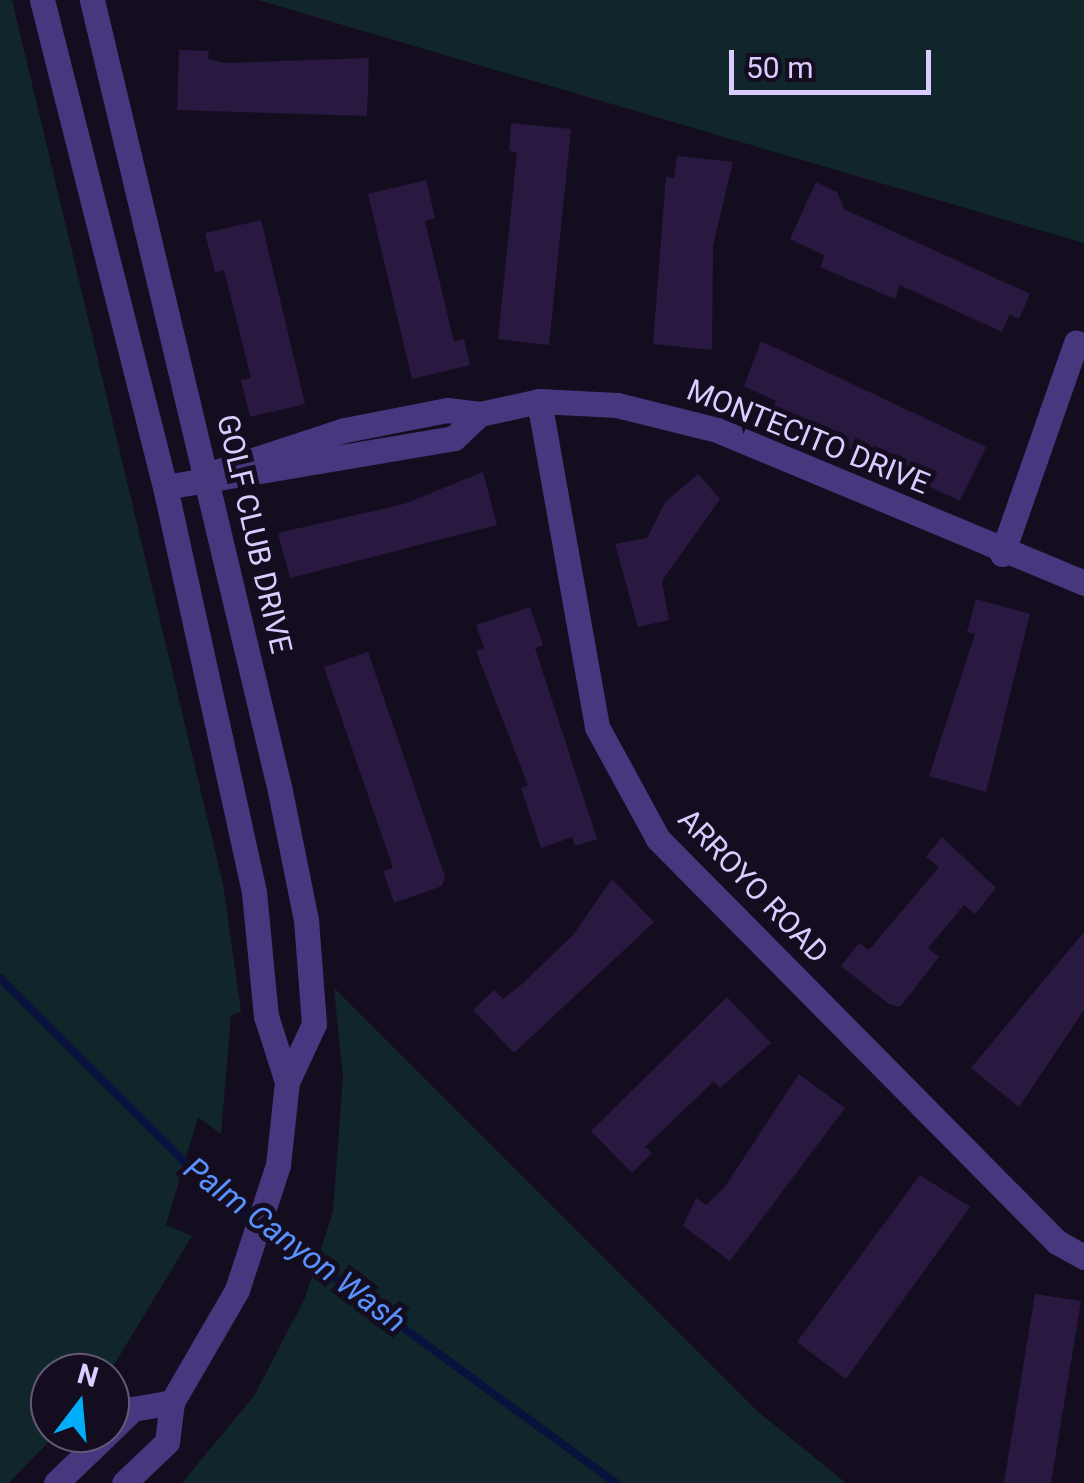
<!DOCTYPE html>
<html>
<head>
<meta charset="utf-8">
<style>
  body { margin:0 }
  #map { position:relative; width:1084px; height:1483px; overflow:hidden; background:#140d20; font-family:Roboto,sans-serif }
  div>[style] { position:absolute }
  .green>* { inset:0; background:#10262a }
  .stream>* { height:8px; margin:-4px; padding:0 4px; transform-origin:4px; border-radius:4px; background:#09113d }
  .building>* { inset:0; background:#291941 }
  .minor>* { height:25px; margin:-12.5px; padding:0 12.5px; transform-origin:12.5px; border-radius:12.5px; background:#48377f }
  span { translate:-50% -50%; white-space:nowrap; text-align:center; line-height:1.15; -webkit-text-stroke:10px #140d20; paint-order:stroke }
  .street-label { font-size:30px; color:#dccbff }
  .water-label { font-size:32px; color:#5992ff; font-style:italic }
  .north { position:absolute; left:30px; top:1353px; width:100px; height:100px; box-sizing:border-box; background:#140d20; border:2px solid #645979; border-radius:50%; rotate:16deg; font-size:28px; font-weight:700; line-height:40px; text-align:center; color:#dccbff }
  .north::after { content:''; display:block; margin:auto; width:35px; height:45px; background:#00adf6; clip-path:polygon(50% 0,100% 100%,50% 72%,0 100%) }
  .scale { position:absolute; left:729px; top:50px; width:202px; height:45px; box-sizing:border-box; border:5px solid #dccbff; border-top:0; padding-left:12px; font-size:30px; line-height:35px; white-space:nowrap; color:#dccbff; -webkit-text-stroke:8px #140d20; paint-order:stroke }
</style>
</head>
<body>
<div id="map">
  <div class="green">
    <div style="clip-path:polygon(0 0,12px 0,223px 884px,241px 1012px,231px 1015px,221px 1134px,198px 1117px,166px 1225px,192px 1236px,109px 1373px,50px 1373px,50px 1433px,57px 1433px,9px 1483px,0 1483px)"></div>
    <div style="clip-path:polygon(258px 0,1084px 0,1084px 243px)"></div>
    <div style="clip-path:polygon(334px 988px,757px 1411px,846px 1483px,182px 1483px,254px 1396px,305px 1298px,333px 1212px,343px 1077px)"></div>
  </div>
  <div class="stream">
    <div style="left:0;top:978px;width:296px;rotate:44.9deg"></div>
    <div style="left:210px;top:1187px;width:54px;rotate:36.7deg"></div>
    <div style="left:265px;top:1227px;width:434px;rotate:36.1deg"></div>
  </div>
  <div class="building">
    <div style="clip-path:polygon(179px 50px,209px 51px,208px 59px,225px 63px,369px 58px,367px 116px,177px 110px)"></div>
    <div style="clip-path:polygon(511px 123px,571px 129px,549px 345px,498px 339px,517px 152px,509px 151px)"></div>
    <div style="clip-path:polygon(677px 156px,733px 162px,713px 245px,712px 350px,653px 344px,666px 177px,674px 178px)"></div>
    <div style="clip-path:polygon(426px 180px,435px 218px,425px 221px,454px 342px,464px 339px,470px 365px,412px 379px,368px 194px)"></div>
    <div style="clip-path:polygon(816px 182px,837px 192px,844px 209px,1030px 294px,1019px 319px,1010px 314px,1002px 332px,900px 285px,895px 299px,820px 267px,825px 256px,790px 239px)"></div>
    <div style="clip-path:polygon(261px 220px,305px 404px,250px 417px,241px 380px,251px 378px,224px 270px,215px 272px,205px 233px)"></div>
    <div style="clip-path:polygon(761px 341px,986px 447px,960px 501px,771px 412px,776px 401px,744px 386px)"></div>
    <div style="clip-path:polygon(483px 472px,497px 525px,290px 578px,278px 533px,404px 504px)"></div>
    <div style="clip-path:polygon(698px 474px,720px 499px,662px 581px,669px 620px,638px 627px,615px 544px,647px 538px,665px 502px)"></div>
    <div style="clip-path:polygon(976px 599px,1030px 614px,986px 792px,929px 776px,975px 634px,967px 632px)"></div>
    <div style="clip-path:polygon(530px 607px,543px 645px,535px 648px,597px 839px,575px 846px,572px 837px,541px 848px,521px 788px,528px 785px,476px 651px,484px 648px,476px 625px)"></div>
    <div style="clip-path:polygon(368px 652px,445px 877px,442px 886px,394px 903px,383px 871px,393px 868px,324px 667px)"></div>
    <div style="clip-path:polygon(942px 837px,996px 888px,975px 914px,964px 905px,928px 948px,939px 957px,900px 1007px,889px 1004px,841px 966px,859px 943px,869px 950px,939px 867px,926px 857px)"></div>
    <div style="clip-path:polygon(612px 879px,654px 922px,514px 1053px,473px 1010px,494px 990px,503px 999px,521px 985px,573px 935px)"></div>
    <div style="clip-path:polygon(1084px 932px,1084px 1010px,1019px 1107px,971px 1068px)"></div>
    <div style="clip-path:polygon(727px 997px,771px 1043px,720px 1088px,714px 1081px,645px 1147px,652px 1153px,632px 1173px,591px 1131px)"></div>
    <div style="clip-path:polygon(799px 1074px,845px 1108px,730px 1261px,683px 1226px,696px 1198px,706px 1205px,724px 1188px)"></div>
    <div style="clip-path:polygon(920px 1175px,970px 1207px,846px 1379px,797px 1342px)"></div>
    <div style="clip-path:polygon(1035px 1294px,1081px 1301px,1051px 1483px,1004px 1483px)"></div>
  </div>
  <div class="minor">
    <div style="left:42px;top:0;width:502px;rotate:75.83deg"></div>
    <div style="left:165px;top:487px;width:415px;rotate:77.6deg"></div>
    <div style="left:254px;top:892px;width:125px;rotate:84.5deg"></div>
    <div style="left:266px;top:1016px;width:69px;rotate:72.3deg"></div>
    <div style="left:92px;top:0;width:813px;rotate:76.63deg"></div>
    <div style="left:280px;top:791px;width:132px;rotate:78.6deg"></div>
    <div style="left:306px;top:920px;width:104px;rotate:85.6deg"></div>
    <div style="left:314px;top:1024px;width:64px;rotate:115deg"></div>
    <div style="left:287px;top:1082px;width:83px;rotate:96.2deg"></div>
    <div style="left:278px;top:1165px;width:132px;rotate:108.2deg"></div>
    <div style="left:237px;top:1290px;width:129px;rotate:120.1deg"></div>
    <div style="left:172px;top:1402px;width:40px;rotate:97.1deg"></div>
    <div style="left:167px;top:1442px;width:59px;rotate:136.4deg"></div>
    <div style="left:539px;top:401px;width:331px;rotate:79.9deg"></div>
    <div style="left:597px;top:727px;width:128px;rotate:61.4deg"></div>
    <div style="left:658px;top:839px;width:567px;rotate:45.29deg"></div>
    <div style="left:1057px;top:1242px;width:31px;rotate:29deg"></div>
    <div style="left:207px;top:475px;width:145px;rotate:-18.1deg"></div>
    <div style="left:345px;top:430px;width:104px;rotate:-11.1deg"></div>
    <div style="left:447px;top:410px;width:33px;rotate:7deg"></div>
    <div style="left:480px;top:414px;width:60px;rotate:-12.4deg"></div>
    <div style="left:539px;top:401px;width:78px;rotate:2.9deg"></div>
    <div style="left:617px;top:405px;width:103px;rotate:14deg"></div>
    <div style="left:717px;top:430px;width:398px;rotate:22.6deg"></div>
    <div style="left:165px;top:487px;width:293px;rotate:-9.6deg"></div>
    <div style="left:454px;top:438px;width:35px;rotate:-43deg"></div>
    <div style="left:1002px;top:554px;width:224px;rotate:-70.7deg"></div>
    <div style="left:110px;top:1431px;width:32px;rotate:-44deg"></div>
    <div style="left:133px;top:1409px;width:40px;rotate:-10deg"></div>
    <div style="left:56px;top:1483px;width:72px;rotate:-43.9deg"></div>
  </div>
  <div class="street-label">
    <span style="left:808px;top:437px;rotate:22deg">MONTECITO DRIVE</span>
    <span style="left:254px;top:534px;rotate:77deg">GOLF CLUB DRIVE</span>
    <span style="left:753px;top:886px;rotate:46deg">ARROYO ROAD</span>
  </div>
  <div class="water-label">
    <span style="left:295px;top:1245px;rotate:37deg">Palm Canyon Wash</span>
  </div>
  <div class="north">N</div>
  <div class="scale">50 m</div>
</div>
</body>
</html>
